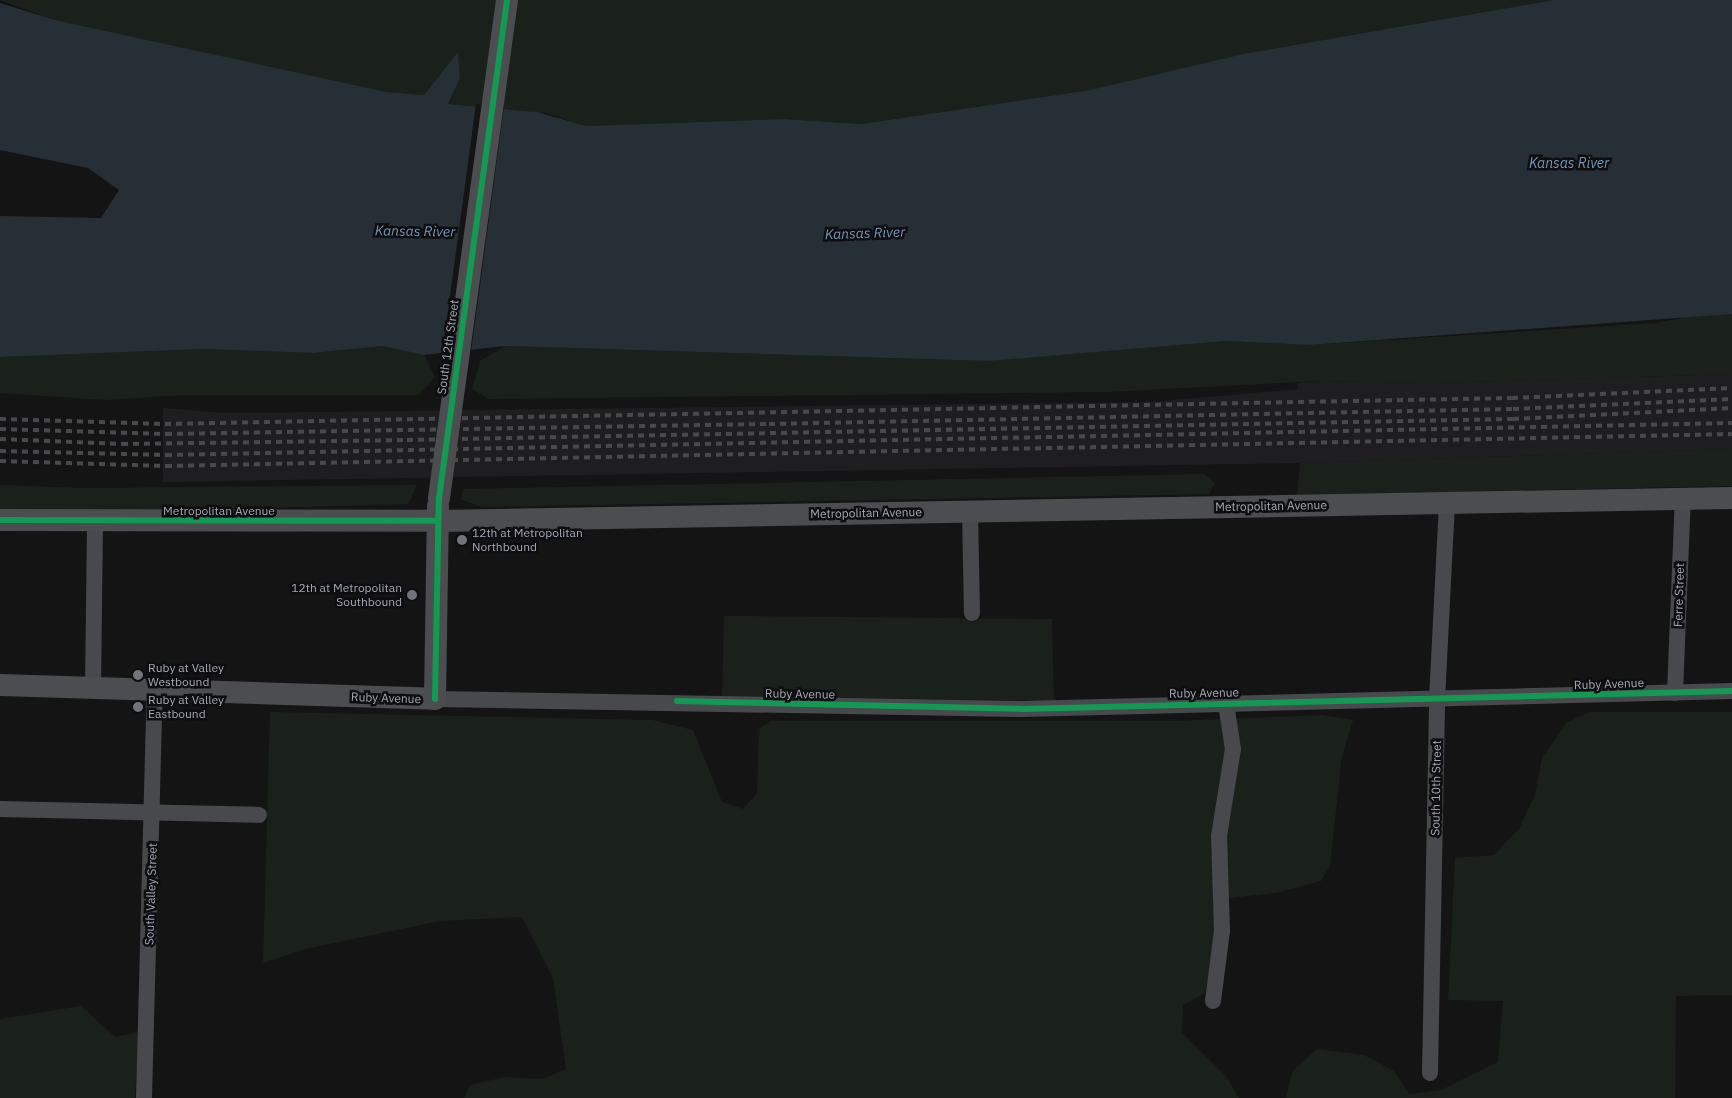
<!DOCTYPE html>
<html>
<head>
<meta charset="utf-8">
<style>
  body { margin:0 }
  #map { position:relative; width:1732px; height:1098px; overflow:hidden; background:#141414; font-family:"IBM Plex Sans",sans-serif }
  div>[style] { position:absolute }
  .built>* { inset:0; background:#1e1e20 }
  .green>* { inset:0; background:#1a211b }
  .water>* { inset:0; background:#262e36 }
  .pier>* { inset:0; background:#141414 }
  .street>* { height:16px; margin:-8px; padding:0 8px; transform-origin:8px; border-radius:8px; background:#47494d }
  .secondary>* { height:22px; margin:-11px; padding:0 11px; transform-origin:11px; border-radius:11px; background:#4b4d51 }
  .rail>* { height:4px; margin-top:-2px; transform-origin:0; background:repeating-linear-gradient(90deg,#47494c 0 6px,transparent 0 11px) }
  .secondary-bridge>* { height:22px; margin:-11px; padding:0 11px; transform-origin:11px; border-radius:11px; background:#4b4d51 }
  .cycleway>* { height:6px; margin:-3px; padding:0 3px; transform-origin:3px; border-radius:3px; background:#139951 }
  .dots>* { width:14px; height:14px; translate:-50% -50%; box-sizing:border-box; border:2px solid #0e0e10; border-radius:50% }
  span { translate:-50% -50%; white-space:nowrap; text-align:center; line-height:1.15; -webkit-text-stroke:5px #0e0e10; paint-order:stroke }
  .street-label { font-size:12px; color:#a3a8b6 }
  .poi-label { font-size:12px; color:#a3a8b6 }
  .left { translate:0 -50%; text-align:left }
  .right { translate:-100% -50%; text-align:right }
  .water-label { font-size:14px; color:#7795b5; font-style:italic }
</style>
</head>
<body>
<div id="map">
  <div class="built">
    <div style="clip-path:polygon(1732px 374px,1732px 449px,1300px 463px,163px 482px,163px 408px,226px 413px,1150px 402px,1298px 389px,1297px 383px,1320px 381px,1430px 383px)"></div>
  </div>
  <div class="green">
    <div style="clip-path:polygon(0 0,1554px 0,1243px 54px,1090px 90px,861px 124px,784px 119px,585px 126px,546px 113px,448px 104px,460px 78px,458px 53px,424px 95px,387px 92px,55px 20px)"></div>
    <div style="clip-path:polygon(1714px 312px,1732px 314px,1732px 374px,1430px 383px,1320px 381px,1106px 392px,489px 399px,472px 389px,480px 361px,505px 346px,984px 361px,1227px 341px,1309px 345px,1655px 323px)"></div>
    <div style="clip-path:polygon(383px 346px,424px 355px,435px 377px,419px 395px,185px 395px,106px 400px,0 393px,0 357px,204px 349px,313px 353px)"></div>
    <div style="clip-path:polygon(1732px 449px,1732px 486px,1297px 495px,1300px 463px)"></div>
    <div style="clip-path:polygon(1204px 474px,1215px 483px,1209px 494px,481px 507px,460px 499px,464px 489px)"></div>
    <div style="clip-path:polygon(0 485px,85px 488px,417px 485px,408px 504px,110px 512px,0 510px)"></div>
    <div style="clip-path:polygon(724px 616px,1052px 619px,1054px 701px,722px 696px)"></div>
    <div style="clip-path:polygon(270px 712px,653px 720px,693px 730px,722px 802px,743px 809px,757px 793px,759px 729px,771px 721px,1174px 721px,1323px 715px,1353px 720px,1342px 756px,1330px 865px,1321px 881px,1275px 893px,1213px 900px,1216px 925px,1208px 985px,1204px 994px,1183px 1005px,1182px 1033px,1226px 1076px,1239px 1098px,464px 1098px,470px 1085px,505px 1077px,542px 1079px,566px 1069px,553px 978px,522px 917px,440px 921px,305px 949px,263px 963px)"></div>
    <div style="clip-path:polygon(1589px 712px,1732px 712px,1732px 995px,1676px 996px,1675px 1098px,1286px 1098px,1292px 1072px,1317px 1049px,1364px 1055px,1394px 1071px,1409px 1094px,1441px 1090px,1498px 1062px,1503px 1001px,1448px 1000px,1455px 858px,1494px 855px,1519px 829px,1535px 795px,1542px 758px,1566px 723px)"></div>
    <div style="clip-path:polygon(81px 1006px,115px 1037px,139px 1032px,135px 1098px,0 1098px,0 1019px)"></div>
  </div>
  <div class="water">
    <div style="clip-path:polygon(1554px 0,1732px 0,1732px 314px,1309px 345px,1227px 341px,988px 361px,505px 346px,424px 355px,383px 346px,313px 353px,204px 349px,0 357px,0 216px,101px 218px,119px 190px,88px 168px,0 150px,0 3px,55px 20px,387px 92px,424px 95px,458px 52px,460px 78px,448px 104px,537px 112px,586px 126px,784px 119px,861px 124px,1090px 90px,1243px 54px)"></div>
  </div>
  <div class="pier">
    <div style="clip-path:polygon(476px 104px,504px 107px,471px 352px,442px 355px)"></div>
  </div>
  <div class="street">
    <div style="left:970px;top:511px;width:102px;rotate:88.9deg"></div>
    <div style="left:93px;top:688px;width:165px;rotate:-89.3deg"></div>
    <div style="left:1675px;top:693px;width:195px;rotate:-87.7deg"></div>
    <div style="left:435px;top:699px;width:587px;rotate:0.98deg"></div>
    <div style="left:1022px;top:709px;width:710px;rotate:-1.45deg"></div>
    <div style="left:0;top:809px;width:259px;rotate:1.3deg"></div>
    <div style="left:1213px;top:1001px;width:71px;rotate:-82.7deg"></div>
    <div style="left:1222px;top:931px;width:95px;rotate:-91.8deg"></div>
    <div style="left:1219px;top:836px;width:88px;rotate:-80.9deg"></div>
    <div style="left:1233px;top:749px;width:46px;rotate:-98.8deg"></div>
    <div style="left:1430px;top:1073px;width:373px;rotate:-88.9deg"></div>
    <div style="left:1437px;top:700px;width:197px;rotate:-87.1deg"></div>
    <div style="left:144px;top:1098px;width:409px;rotate:-88.5deg"></div>
  </div>
  <div class="secondary">
    <div style="left:0;top:520px;width:437px;rotate:0.1deg"></div>
    <div style="left:437px;top:521px;width:1295px;rotate:-1.02deg"></div>
    <div style="left:0;top:685px;width:435px;rotate:1.8deg"></div>
    <div style="left:435px;top:699px;width:193px;rotate:-89.1deg"></div>
  </div>
  <div class="rail">
    <div style="left:0;top:419px;width:165px;rotate:1.7deg"></div>
    <div style="left:165px;top:424px;width:1347px;rotate:-1.11deg"></div>
    <div style="left:1512px;top:398px;width:220px;rotate:-2.6deg"></div>
    <div style="left:0;top:429px;width:166px;rotate:1.7deg"></div>
    <div style="left:166px;top:434px;width:603px;rotate:-0.95deg"></div>
    <div style="left:769px;top:424px;width:744px;rotate:-1.16deg"></div>
    <div style="left:1513px;top:409px;width:219px;rotate:-2.6deg"></div>
    <div style="left:0;top:439px;width:122px;rotate:2.3deg"></div>
    <div style="left:122px;top:444px;width:285px;rotate:-0.8deg"></div>
    <div style="left:407px;top:440px;width:1106px;rotate:-1.09deg"></div>
    <div style="left:1513px;top:419px;width:219px;rotate:-2.9deg"></div>
    <div style="left:0;top:451px;width:166px;rotate:1.4deg"></div>
    <div style="left:166px;top:455px;width:1566px;rotate:-1.17deg"></div>
    <div style="left:0;top:461px;width:166px;rotate:1.7deg"></div>
    <div style="left:166px;top:466px;width:1566px;rotate:-1.17deg"></div>
  </div>
  <div class="secondary-bridge">
    <div style="left:439px;top:498px;width:503px;rotate:-82.22deg"></div>
  </div>
  <div class="cycleway">
    <div style="left:0;top:520px;width:437px;rotate:0.1deg"></div>
    <div style="left:435px;top:699px;width:201px;rotate:-88.9deg"></div>
    <div style="left:439px;top:498px;width:503px;rotate:-82.22deg"></div>
    <div style="left:677px;top:701px;width:345px;rotate:1.3deg"></div>
    <div style="left:1022px;top:709px;width:710px;rotate:-1.45deg"></div>
  </div>
  <div class="dots">
    <div style="left:462px;top:540px;background:#71747d"></div>
    <div style="left:412px;top:595px;background:#71747d"></div>
    <div style="left:138px;top:675px;background:#71747d"></div>
    <div style="left:138px;top:707px;background:#71747d"></div>
  </div>
  <div class="street-label">
    <span style="left:448px;top:347px;rotate:-82deg">South 12th Street</span>
    <span style="left:1271px;top:506px;rotate:-1deg">Metropolitan Avenue</span>
    <span style="left:219px;top:511px">Metropolitan Avenue</span>
    <span style="left:866px;top:513px;rotate:-1deg">Metropolitan Avenue</span>
    <span style="left:1679px;top:595px;rotate:-88deg">Ferre Street</span>
    <span style="left:1609px;top:684px;rotate:-2deg">Ruby Avenue</span>
    <span style="left:1204px;top:693px;rotate:-1deg">Ruby Avenue</span>
    <span style="left:800px;top:694px;rotate:1deg">Ruby Avenue</span>
    <span style="left:386px;top:698px;rotate:2deg">Ruby Avenue</span>
    <span style="left:1436px;top:788px;rotate:-89deg">South 10th Street</span>
    <span style="left:151px;top:894px;rotate:-88deg">South Valley Street</span>
  </div>
  <div class="poi-label">
    <span class="left" style="left:472px;top:540px">12th at Metropolitan<br>Northbound</span>
    <span class="right" style="left:402px;top:595px">12th at Metropolitan<br>Southbound</span>
    <span class="left" style="left:148px;top:675px">Ruby at Valley<br>Westbound</span>
    <span class="left" style="left:148px;top:707px">Ruby at Valley<br>Eastbound</span>
  </div>
  <div class="water-label">
    <span style="left:1569px;top:163px">Kansas River</span>
    <span style="left:415px;top:231px;rotate:1deg">Kansas River</span>
    <span style="left:865px;top:233px;rotate:-2deg">Kansas River</span>
  </div>
</div>
</body>
</html>
